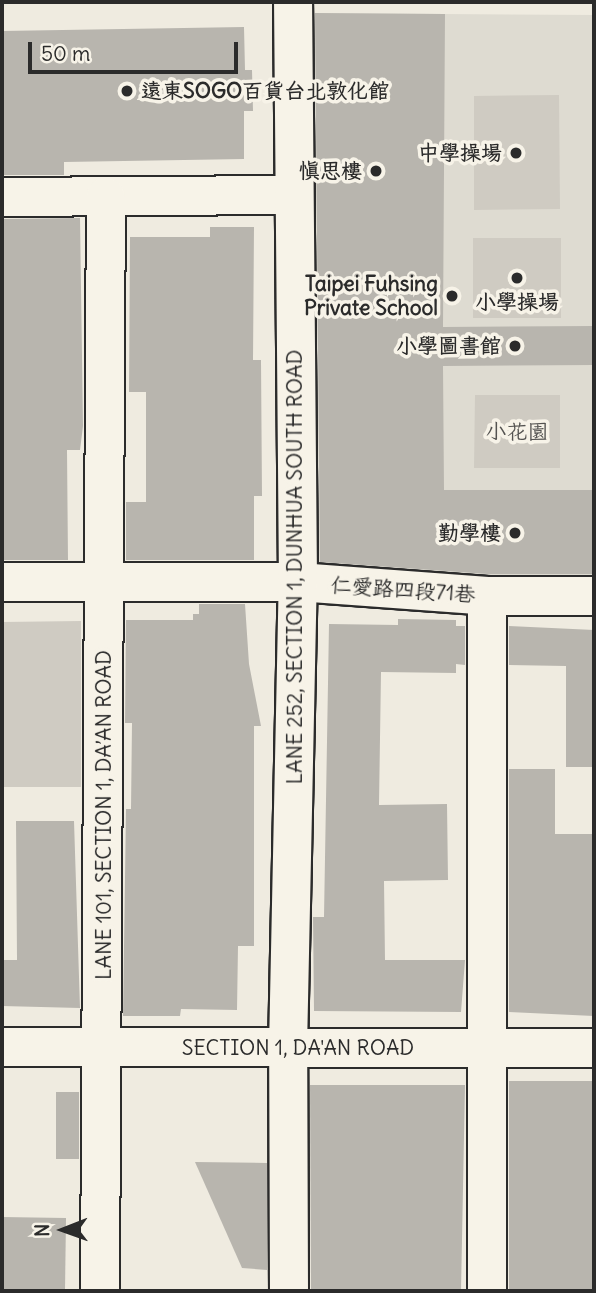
<!DOCTYPE html>
<html>
<head>
<meta charset="utf-8">
<style>
  body { margin:0 }
  #map { position:relative; width:596px; height:1293px; overflow:hidden; background:#efebe0; font-family:Delius,"LXGW WenKai TC",sans-serif }
  div>[style] { position:absolute }
  .built>* { inset:0; background:#dedbd1 }
  .green>* { inset:0; background:#cfcbc2 }
  .building>* { inset:0; background:#b8b5ae }
  .roads { filter:drop-shadow(2px 0 #2b2b2b) drop-shadow(-2px 0 #2b2b2b) drop-shadow(0 2px #2b2b2b) drop-shadow(0 -2px #2b2b2b) }
  .minor>* { height:38px; margin:-19px; padding:0 19px; transform-origin:19px; border-radius:19px; background:#f7f3e8 }
  .dots>* { width:19px; height:19px; translate:-50% -50%; box-sizing:border-box; border:4px solid #f7f3e8; border-radius:50% }
  span { translate:-50% -50%; white-space:nowrap; text-align:center; line-height:1.15; -webkit-text-stroke:7px #f7f3e8; paint-order:stroke }
  .poi-label { font-size:21px; color:#2b2b2b; font-weight:700 }
  .left { translate:0 -50%; text-align:left }
  .right { translate:-100% -50%; text-align:right }
  .park-label { font-size:21px; color:#545351 }
  .street-label { font-size:21px; color:#2b2b2b }
  .frame { position:absolute; inset:0; border:4px solid #2b2b2b; pointer-events:none }
  .north { position:absolute; left:28px; top:1195px; width:70px; height:70px; -webkit-text-stroke:5px #f7f3e8; paint-order:stroke; rotate:269deg; font-size:19px; font-weight:700; line-height:28px; text-align:center; color:#2b2b2b }
  .north::after { content:''; display:block; margin:auto; width:24px; height:32px; background:#2b2b2b; clip-path:polygon(50% 0,100% 100%,50% 72%,0 100%) }
  .scale { position:absolute; left:28px; top:42px; width:210px; height:32px; box-sizing:border-box; border:4px solid #2b2b2b; border-top:0; padding-left:9px; font-size:21px; line-height:24px; white-space:nowrap; color:#2b2b2b; -webkit-text-stroke:5px #f7f3e8; paint-order:stroke }
</style>
</head>
<body>
<div id="map">
  <div class="built">
    <div style="clip-path:polygon(310px 13px,594px 15px,594px 577px,308px 577px)"></div>
  </div>
  <div class="green">
    <div style="clip-path:polygon(559px 95px,560px 209px,474px 210px,474px 96px)"></div>
    <div style="clip-path:polygon(473px 238px,561px 238px,561px 318px,473px 318px)"></div>
    <div style="clip-path:polygon(475px 395px,560px 395px,560px 468px,474px 468px)"></div>
    <div style="clip-path:polygon(81px 621px,81px 787px,2px 787px,2px 622px)"></div>
  </div>
  <div class="building">
    <div style="clip-path:polygon(315px 13px,445px 14px,443px 327px,594px 326px,594px 365px,443px 366px,444px 490px,594px 490px,594px 574px,488px 574px,320px 562px)"></div>
    <div style="clip-path:polygon(244px 27px,245px 70px,252px 70px,253px 111px,244px 111px,244px 159px,64px 162px,64px 175px,2px 175px,2px 31px)"></div>
    <div style="clip-path:polygon(80px 218px,83px 426px,80px 450px,67px 450px,68px 560px,2px 560px,2px 219px)"></div>
    <div style="clip-path:polygon(210px 227px,254px 227px,253px 360px,261px 360px,262px 496px,254px 496px,254px 560px,126px 560px,126px 502px,146px 502px,146px 392px,129px 392px,130px 237px,210px 237px)"></div>
    <div style="clip-path:polygon(199px 604px,245px 604px,249px 664px,261px 726px,254px 726px,254px 946px,238px 946px,237px 1010px,181px 1009px,180px 1016px,123px 1016px,126px 809px,131px 809px,132px 723px,125px 723px,126px 620px,193px 620px,193px 614px,199px 614px)"></div>
    <div style="clip-path:polygon(398px 619px,456px 620px,456px 626px,465px 626px,465px 665px,456px 664px,456px 673px,381px 672px,379px 805px,447px 804px,448px 880px,384px 881px,385px 960px,465px 960px,461px 1012px,314px 1011px,313px 917px,324px 917px,329px 624px,398px 625px)"></div>
    <div style="clip-path:polygon(509px 626px,594px 630px,594px 767px,566px 767px,566px 666px,509px 665px)"></div>
    <div style="clip-path:polygon(509px 769px,555px 769px,555px 834px,594px 834px,594px 1016px,509px 1012px)"></div>
    <div style="clip-path:polygon(16px 821px,74px 821px,80px 1008px,2px 1006px,2px 960px,17px 960px)"></div>
    <div style="clip-path:polygon(509px 1081px,594px 1081px,594px 1291px,509px 1291px)"></div>
    <div style="clip-path:polygon(310px 1085px,465px 1085px,461px 1291px,311px 1291px)"></div>
    <div style="clip-path:polygon(56px 1092px,79px 1092px,79px 1159px,56px 1159px)"></div>
    <div style="clip-path:polygon(195px 1162px,267px 1163px,267px 1270px,242px 1268px)"></div>
    <div style="clip-path:polygon(2px 1217px,66px 1218px,65px 1291px,2px 1291px)"></div>
  </div>
  <div class="roads">
    <div class="minor">
      <div style="left:2px;top:197px;width:292px;rotate:-0.4deg"></div>
      <div style="left:2px;top:582px;width:296px"></div>
      <div style="left:298px;top:582px;width:190px;rotate:4.2deg"></div>
      <div style="left:487px;top:596px;width:107px"></div>
      <div style="left:487px;top:596px;width:695px;rotate:90deg"></div>
      <div style="left:2px;top:1047px;width:592px;rotate:0.1deg"></div>
      <div style="left:100px;top:1291px;width:1094px;rotate:-89.69deg"></div>
      <div style="left:289px;top:1291px;width:243px;rotate:-90.2deg"></div>
      <div style="left:288px;top:1048px;width:466px;rotate:-88.8deg"></div>
      <div style="left:298px;top:582px;width:580px;rotate:-90.49deg"></div>
    </div>
  </div>
  <div class="dots">
    <div style="left:127px;top:91px;background:#2b2b2b"></div>
    <div style="left:516px;top:153px;background:#2b2b2b"></div>
    <div style="left:376px;top:171px;background:#2b2b2b"></div>
    <div style="left:517px;top:278px;background:#2b2b2b"></div>
    <div style="left:452px;top:296px;background:#2b2b2b"></div>
    <div style="left:515px;top:346px;background:#2b2b2b"></div>
    <div style="left:515px;top:533px;background:#2b2b2b"></div>
  </div>
  <div class="poi-label">
    <span class="left" style="left:141px;top:91px">遠東SOGO百貨台北敦化館</span>
    <span class="right" style="left:502px;top:153px">中學操場</span>
    <span class="right" style="left:362px;top:171px">慎思樓</span>
    <span class="right" style="left:438px;top:296px">Taipei Fuhsing<br>Private School</span>
    <span style="left:517px;top:302px">小學操場</span>
    <span class="right" style="left:501px;top:346px">小學圖書館</span>
    <span class="right" style="left:501px;top:533px">勤學樓</span>
  </div>
  <div class="park-label">
    <span style="left:517px;top:432px">小花園</span>
  </div>
  <div class="street-label">
    <span style="left:295px;top:567px;rotate:-90deg">LANE 252, SECTION 1, DUNHUA SOUTH ROAD</span>
    <span style="left:403px;top:590px;rotate:4deg">仁愛路四段71巷</span>
    <span style="left:104px;top:815px;rotate:-90deg">LANE 101, SECTION 1, DA’AN ROAD</span>
    <span style="left:298px;top:1048px">SECTION 1, DA'AN ROAD</span>
  </div>
  <div class="frame"></div>
  <div class="north">N</div>
  <div class="scale">50 m</div>
</div>
</body>
</html>
